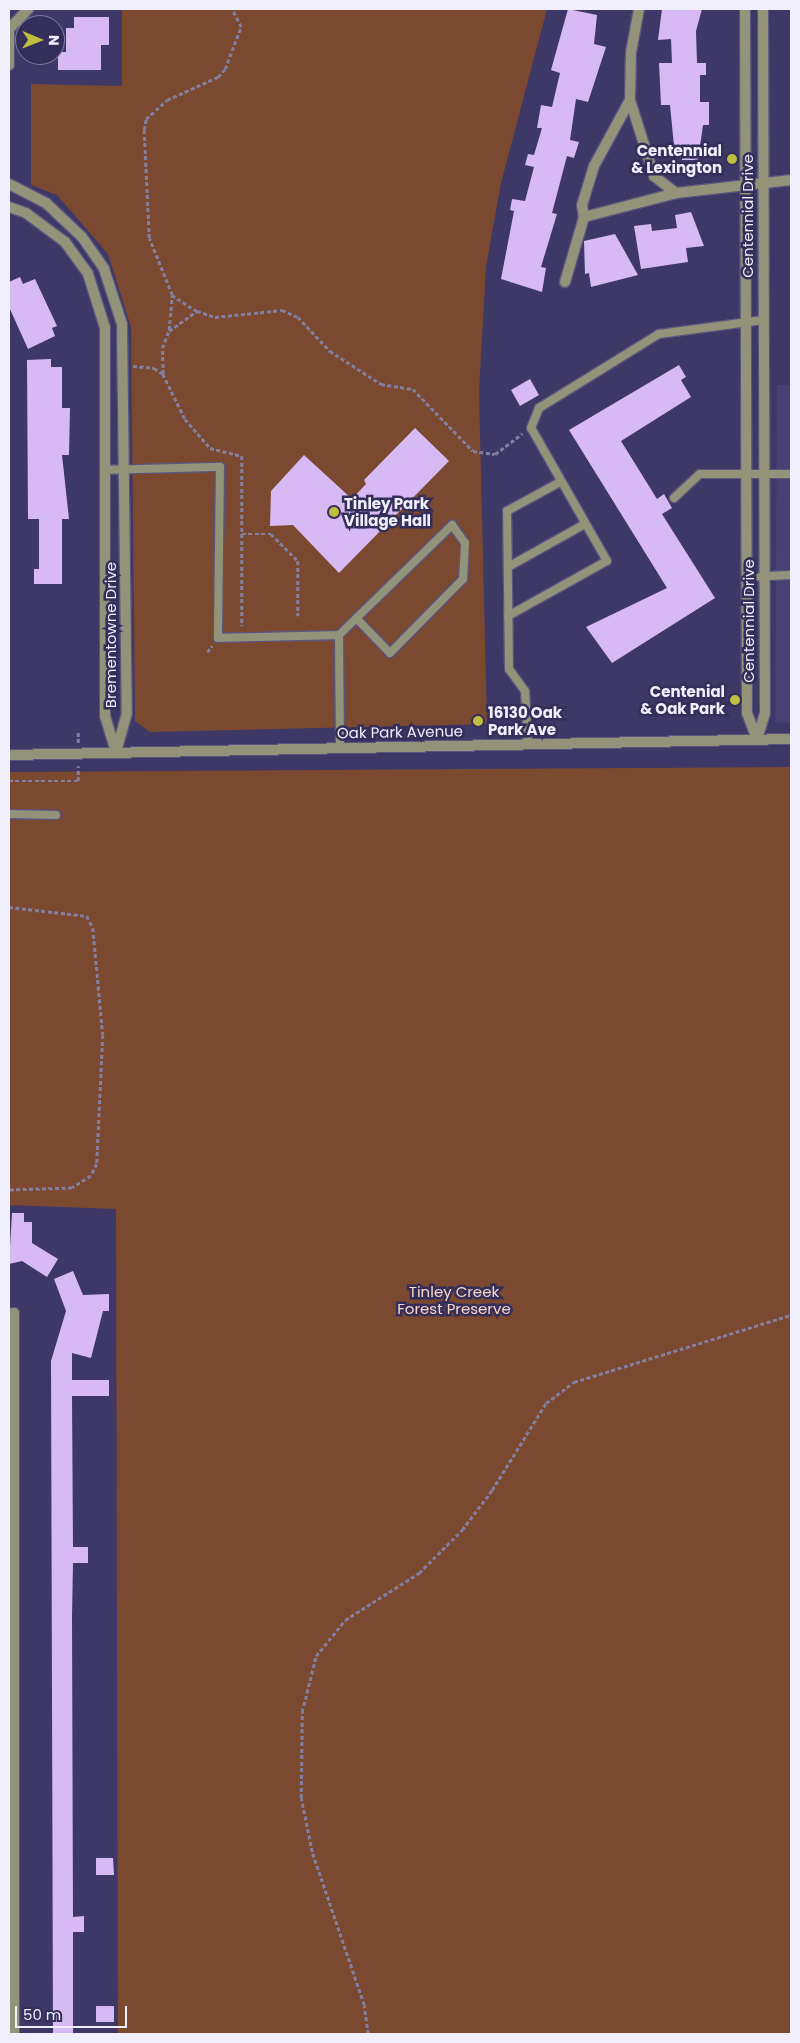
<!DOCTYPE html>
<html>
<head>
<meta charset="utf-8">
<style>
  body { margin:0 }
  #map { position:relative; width:800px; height:2043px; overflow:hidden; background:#3e3867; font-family:Poppins,sans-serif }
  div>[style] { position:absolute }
  .built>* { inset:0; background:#474075 }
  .green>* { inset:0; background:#7b492f }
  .building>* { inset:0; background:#d7baf3 }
  .path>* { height:2.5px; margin-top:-1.25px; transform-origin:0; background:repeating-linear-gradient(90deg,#827e9f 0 4px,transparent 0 6.5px) }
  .roads { filter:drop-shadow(1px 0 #5a557f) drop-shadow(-1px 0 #5a557f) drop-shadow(0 1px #5a557f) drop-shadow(0 -1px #5a557f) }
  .service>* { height:8px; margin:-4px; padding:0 4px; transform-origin:4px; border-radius:4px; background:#929378 }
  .minor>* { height:10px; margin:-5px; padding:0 5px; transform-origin:5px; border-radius:5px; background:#929378 }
  .tertiary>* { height:10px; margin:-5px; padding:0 5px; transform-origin:5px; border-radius:5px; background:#929378 }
  .dots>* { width:14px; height:14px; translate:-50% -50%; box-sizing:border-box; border:2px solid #342e5b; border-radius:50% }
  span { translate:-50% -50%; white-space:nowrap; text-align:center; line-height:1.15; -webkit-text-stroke:5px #342e5b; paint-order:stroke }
  .poi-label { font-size:15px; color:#f0effb; font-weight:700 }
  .right { translate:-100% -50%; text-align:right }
  .left { translate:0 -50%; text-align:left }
  .street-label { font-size:15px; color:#f0effb }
  .park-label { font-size:15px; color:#f9d6c4 }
  .frame { position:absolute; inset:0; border:10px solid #f0effb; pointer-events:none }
  .north { position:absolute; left:15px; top:15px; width:50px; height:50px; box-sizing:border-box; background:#342e5b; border:1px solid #7f7b9b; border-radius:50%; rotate:91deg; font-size:14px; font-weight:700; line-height:20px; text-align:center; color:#f0effb }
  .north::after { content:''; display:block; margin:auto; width:18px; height:22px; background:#c0be40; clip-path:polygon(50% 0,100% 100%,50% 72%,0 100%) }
  .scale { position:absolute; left:15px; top:2006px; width:112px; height:22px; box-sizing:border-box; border:2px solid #f0effb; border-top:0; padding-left:6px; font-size:15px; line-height:18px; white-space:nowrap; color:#f0effb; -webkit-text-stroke:4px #342e5b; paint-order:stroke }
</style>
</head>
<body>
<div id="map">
  <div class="built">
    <div style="clip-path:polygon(777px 385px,791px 385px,791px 723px,775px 722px)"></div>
  </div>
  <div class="green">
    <div style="clip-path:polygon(122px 9px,547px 9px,501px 183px,486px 267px,479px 391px,487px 724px,150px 732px,135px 721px,131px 327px,108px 254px,57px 195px,31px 185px,31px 84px,122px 86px)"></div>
    <div style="clip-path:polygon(791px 767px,791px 2034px,118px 2034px,116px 1209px,9px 1205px,9px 772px)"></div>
  </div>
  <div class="building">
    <div style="clip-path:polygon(568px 9px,597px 15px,594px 44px,606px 47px,588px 102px,576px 99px,570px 140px,579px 142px,574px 158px,567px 156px,552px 213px,557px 214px,541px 267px,546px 268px,542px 292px,501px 279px,514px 211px,510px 210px,512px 199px,525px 201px,534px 167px,525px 165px,528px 154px,534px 155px,542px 128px,537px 128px,541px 105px,552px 107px,560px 73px,551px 70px)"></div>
    <div style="clip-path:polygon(662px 9px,702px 9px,696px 31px,697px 63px,706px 63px,706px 75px,700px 75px,700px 102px,709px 102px,709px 125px,703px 125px,698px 160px,682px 160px,682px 146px,674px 146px,670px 105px,661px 105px,659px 63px,672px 63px,671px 39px,658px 40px)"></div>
    <div style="clip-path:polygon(74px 17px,109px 17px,109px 45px,101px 45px,101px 70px,58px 70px,58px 52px,66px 52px,66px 28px,74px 28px)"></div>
    <div style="clip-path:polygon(691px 212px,704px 246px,686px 248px,688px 262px,641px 269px,634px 226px,651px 224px,652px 231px,677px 228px,675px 215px)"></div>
    <div style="clip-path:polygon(615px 234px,638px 275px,591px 287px,589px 273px,585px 274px,584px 241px)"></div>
    <div style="clip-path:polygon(20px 277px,23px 284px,35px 279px,57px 326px,52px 328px,55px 336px,28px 349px,9px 307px,9px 282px)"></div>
    <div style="clip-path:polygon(51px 359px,51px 367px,62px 367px,62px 408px,70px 408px,69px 455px,62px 455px,69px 519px,62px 519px,62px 584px,34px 584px,34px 569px,39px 569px,39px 519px,28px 519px,27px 360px)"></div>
    <div style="clip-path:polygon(679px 365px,686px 377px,681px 380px,691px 397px,621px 441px,657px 499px,664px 494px,672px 508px,662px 514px,715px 598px,612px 663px,586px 627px,667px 588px,569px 430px)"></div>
    <div style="clip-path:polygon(530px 379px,539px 395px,520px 406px,511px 390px)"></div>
    <div style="clip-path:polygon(415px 428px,449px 461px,339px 573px,293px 525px,270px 526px,271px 491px,304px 455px,352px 499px,366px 484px,364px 480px)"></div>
    <div style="clip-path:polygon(12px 1213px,24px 1213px,24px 1222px,32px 1222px,32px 1243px,58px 1259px,47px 1277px,22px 1261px,9px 1264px)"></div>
    <div style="clip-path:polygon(73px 1271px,83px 1295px,109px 1294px,109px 1311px,103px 1311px,91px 1358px,72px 1353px,72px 1380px,109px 1380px,109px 1396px,72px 1396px,73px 1547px,88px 1547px,88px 1563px,73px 1563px,72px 1616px,73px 1917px,84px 1916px,84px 1932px,73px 1932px,73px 2034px,53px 2034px,51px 1361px,66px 1311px,54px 1279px)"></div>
    <div style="clip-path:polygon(96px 1858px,113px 1858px,114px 1875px,96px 1875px)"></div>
    <div style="clip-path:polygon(96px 2006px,114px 2006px,114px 2022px,96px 2022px)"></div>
  </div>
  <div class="path">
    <div style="left:172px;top:295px;width:61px;rotate:-112deg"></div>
    <div style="left:149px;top:238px;width:108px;rotate:-92.7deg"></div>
    <div style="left:144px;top:130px;width:11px;rotate:-80deg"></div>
    <div style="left:146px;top:119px;width:28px;rotate:-42deg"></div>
    <div style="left:167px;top:100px;width:56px;rotate:-24.3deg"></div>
    <div style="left:218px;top:77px;width:11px;rotate:-49deg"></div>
    <div style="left:225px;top:69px;width:45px;rotate:-69.1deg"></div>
    <div style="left:241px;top:27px;width:20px;rotate:-117deg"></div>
    <div style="left:169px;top:330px;width:35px;rotate:-85deg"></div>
    <div style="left:172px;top:295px;width:30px;rotate:33deg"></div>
    <div style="left:133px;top:366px;width:21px;rotate:5deg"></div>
    <div style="left:154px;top:368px;width:11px;rotate:34deg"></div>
    <div style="left:163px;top:374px;width:50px;rotate:63.9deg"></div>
    <div style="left:185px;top:419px;width:38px;rotate:49deg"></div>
    <div style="left:210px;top:448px;width:33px;rotate:14deg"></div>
    <div style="left:242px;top:456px;width:170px;rotate:90deg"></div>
    <div style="left:163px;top:374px;width:26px;rotate:-92deg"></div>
    <div style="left:162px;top:348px;width:18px;rotate:-68deg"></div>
    <div style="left:169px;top:331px;width:34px;rotate:-36deg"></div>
    <div style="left:197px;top:311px;width:19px;rotate:18deg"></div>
    <div style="left:215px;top:317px;width:67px;rotate:-6deg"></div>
    <div style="left:282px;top:310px;width:17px;rotate:24deg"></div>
    <div style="left:298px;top:317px;width:47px;rotate:46.7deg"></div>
    <div style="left:330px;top:351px;width:61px;rotate:32.9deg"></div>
    <div style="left:381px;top:384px;width:32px;rotate:9deg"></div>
    <div style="left:413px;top:389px;width:86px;rotate:45.9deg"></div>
    <div style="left:473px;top:451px;width:22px;rotate:8deg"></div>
    <div style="left:495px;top:454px;width:34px;rotate:-37deg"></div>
    <div style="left:242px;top:534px;width:29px"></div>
    <div style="left:271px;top:534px;width:38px;rotate:45deg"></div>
    <div style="left:298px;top:561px;width:55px;rotate:90deg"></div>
    <div style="left:207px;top:652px;width:8px;rotate:-50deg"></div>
    <div style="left:78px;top:743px;width:13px;rotate:-90deg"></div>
    <div style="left:9px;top:781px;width:69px"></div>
    <div style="left:78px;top:781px;width:15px;rotate:-90deg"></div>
    <div style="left:9px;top:907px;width:79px;rotate:6.6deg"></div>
    <div style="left:87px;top:916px;width:13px;rotate:63deg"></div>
    <div style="left:93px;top:928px;width:107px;rotate:84.7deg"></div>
    <div style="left:103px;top:1035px;width:129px;rotate:92.7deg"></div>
    <div style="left:97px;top:1164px;width:13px;rotate:117deg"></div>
    <div style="left:91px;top:1176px;width:22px;rotate:148deg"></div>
    <div style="left:72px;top:1188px;width:63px;rotate:178.2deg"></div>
    <div style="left:368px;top:2034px;width:29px;rotate:-98deg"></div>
    <div style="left:364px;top:2005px;width:162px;rotate:-108.8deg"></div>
    <div style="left:312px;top:1852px;width:55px;rotate:-101.5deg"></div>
    <div style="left:301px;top:1798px;width:86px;rotate:-89.3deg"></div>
    <div style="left:302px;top:1712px;width:58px;rotate:-76deg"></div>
    <div style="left:316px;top:1656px;width:46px;rotate:-51.1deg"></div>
    <div style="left:345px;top:1620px;width:88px;rotate:-32.4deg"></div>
    <div style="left:419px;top:1573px;width:61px;rotate:-45deg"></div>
    <div style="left:462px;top:1530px;width:50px;rotate:-53.1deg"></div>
    <div style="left:492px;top:1490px;width:102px;rotate:-58.2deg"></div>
    <div style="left:546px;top:1403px;width:35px;rotate:-37deg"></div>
    <div style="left:574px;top:1382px;width:227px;rotate:-17.2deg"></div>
  </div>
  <div class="roads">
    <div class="service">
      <div style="left:104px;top:470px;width:116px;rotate:-1.5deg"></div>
      <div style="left:220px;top:467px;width:171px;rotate:90.7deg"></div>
      <div style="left:218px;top:638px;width:121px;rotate:-1.4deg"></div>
      <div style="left:674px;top:498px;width:35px;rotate:-43deg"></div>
      <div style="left:700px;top:474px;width:91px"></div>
      <div style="left:508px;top:567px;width:88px;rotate:-29.2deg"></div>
      <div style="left:746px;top:577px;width:45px;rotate:-2.5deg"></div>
      <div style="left:508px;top:616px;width:113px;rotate:-29.1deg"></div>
      <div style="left:607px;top:561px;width:153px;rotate:-119.7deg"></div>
      <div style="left:531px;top:428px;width:22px;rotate:-68deg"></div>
      <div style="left:539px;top:408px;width:141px;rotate:-31.7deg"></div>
      <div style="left:659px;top:334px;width:105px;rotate:-7.7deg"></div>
      <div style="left:528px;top:744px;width:53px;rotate:-93.2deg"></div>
      <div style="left:525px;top:691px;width:27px;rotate:-126deg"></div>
      <div style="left:509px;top:669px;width:158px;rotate:-90.7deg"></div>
      <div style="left:507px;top:511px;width:60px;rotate:-28.7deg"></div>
      <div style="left:340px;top:748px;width:113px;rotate:-90.5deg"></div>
      <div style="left:339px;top:635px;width:158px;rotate:-44.2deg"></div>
      <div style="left:452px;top:525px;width:22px;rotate:54deg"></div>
      <div style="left:465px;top:543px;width:36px;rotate:93deg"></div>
      <div style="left:463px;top:579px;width:104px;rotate:134.6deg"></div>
      <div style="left:390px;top:653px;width:47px;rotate:-134.1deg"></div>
      <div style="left:9px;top:814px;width:47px;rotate:1.2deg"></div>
    </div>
    <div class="minor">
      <div style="left:639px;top:9px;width:44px;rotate:100.5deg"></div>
      <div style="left:631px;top:52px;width:48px;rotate:91.2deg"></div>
      <div style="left:630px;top:100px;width:80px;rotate:72.5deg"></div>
      <div style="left:654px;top:176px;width:28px;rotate:38deg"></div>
      <div style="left:676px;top:193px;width:116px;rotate:-6.4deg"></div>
      <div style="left:745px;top:9px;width:704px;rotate:89.84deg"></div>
      <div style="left:747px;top:713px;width:28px;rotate:69deg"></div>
      <div style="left:9px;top:65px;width:36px;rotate:-90deg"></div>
      <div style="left:9px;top:29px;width:28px;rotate:-46deg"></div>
      <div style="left:630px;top:100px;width:75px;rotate:118.6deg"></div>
      <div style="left:594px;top:166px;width:41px;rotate:107.1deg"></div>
      <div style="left:582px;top:205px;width:12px;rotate:81deg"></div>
      <div style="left:584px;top:217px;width:95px;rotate:-14.6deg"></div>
      <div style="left:9px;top:184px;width:42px;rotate:27.2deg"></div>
      <div style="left:46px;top:203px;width:50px;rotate:43.4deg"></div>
      <div style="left:82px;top:237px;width:39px;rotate:55deg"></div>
      <div style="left:104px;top:269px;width:58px;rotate:71.9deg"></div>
      <div style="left:122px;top:324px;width:389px;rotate:89.3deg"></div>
      <div style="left:127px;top:713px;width:41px;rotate:105.8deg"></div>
      <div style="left:9px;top:207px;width:18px;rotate:19deg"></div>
      <div style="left:26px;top:213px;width:49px;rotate:36.6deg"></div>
      <div style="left:65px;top:242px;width:39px;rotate:54deg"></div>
      <div style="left:88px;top:274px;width:57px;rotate:72.5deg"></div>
      <div style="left:105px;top:328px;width:388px;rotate:90deg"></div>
      <div style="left:105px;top:716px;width:38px;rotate:73deg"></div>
      <div style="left:565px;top:282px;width:68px;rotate:-73.7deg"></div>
      <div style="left:757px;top:739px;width:27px;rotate:-73deg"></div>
      <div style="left:765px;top:713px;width:704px;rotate:-90.16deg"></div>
      <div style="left:9px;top:1314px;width:5px;rotate:-11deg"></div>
      <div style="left:14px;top:1313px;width:721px;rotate:90deg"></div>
    </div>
    <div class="tertiary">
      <div style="left:9px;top:755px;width:782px;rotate:-1.17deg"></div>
    </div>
  </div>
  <div class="dots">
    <div style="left:732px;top:159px;background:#c0be40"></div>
    <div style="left:334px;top:512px;background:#c0be40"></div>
    <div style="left:735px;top:700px;background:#c0be40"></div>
    <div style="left:478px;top:721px;background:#c0be40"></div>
  </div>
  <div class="poi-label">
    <span class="right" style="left:722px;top:159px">Centennial<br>&amp; Lexington</span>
    <span class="left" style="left:344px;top:512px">Tinley Park<br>Village Hall</span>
    <span class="right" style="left:725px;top:700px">Centenial<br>&amp; Oak Park</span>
    <span class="left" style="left:488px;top:721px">16130 Oak<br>Park Ave</span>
  </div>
  <div class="street-label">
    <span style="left:748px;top:216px;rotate:-90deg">Centennial Drive</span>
    <span style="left:749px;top:621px;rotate:-90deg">Centennial Drive</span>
    <span style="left:111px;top:635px;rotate:-90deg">Brementowne Drive</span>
    <span style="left:400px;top:732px;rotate:-1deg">Oak Park Avenue</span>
  </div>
  <div class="park-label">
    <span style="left:454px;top:1300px">Tinley Creek<br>Forest Preserve</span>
  </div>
  <div class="frame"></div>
  <div class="north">N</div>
  <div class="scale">50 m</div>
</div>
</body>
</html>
